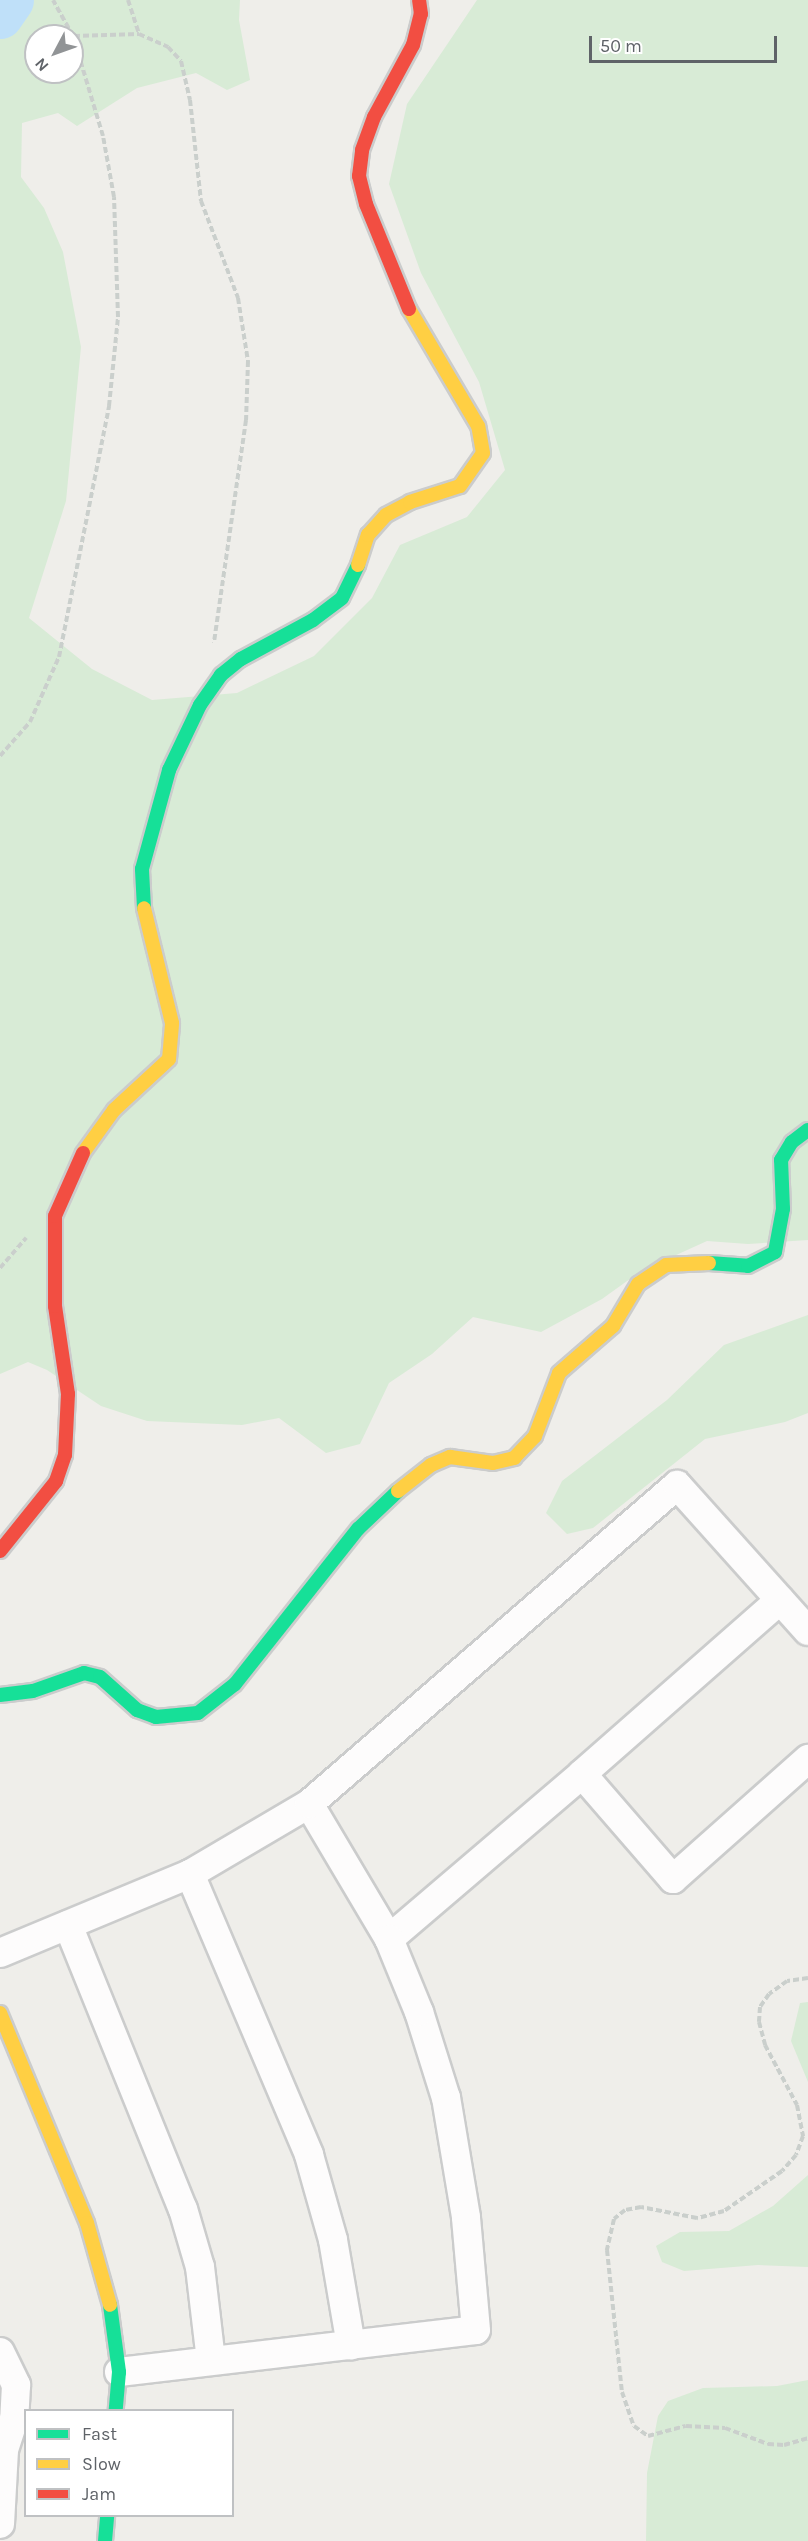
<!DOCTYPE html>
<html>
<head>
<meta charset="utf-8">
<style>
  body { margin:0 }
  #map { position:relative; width:808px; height:2541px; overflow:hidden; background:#efeeea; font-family:Karla,sans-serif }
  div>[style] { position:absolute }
  .green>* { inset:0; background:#d8ebd6 }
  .river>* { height:45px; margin:-22.5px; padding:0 22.5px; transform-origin:22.5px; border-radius:22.5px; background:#bfe0f9 }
  .path>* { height:4px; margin-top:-2px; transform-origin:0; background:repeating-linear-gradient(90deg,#cacfcc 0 6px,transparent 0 9px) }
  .roads { filter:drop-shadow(2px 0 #cbcccc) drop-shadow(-2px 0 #cbcccc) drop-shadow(0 2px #cbcccc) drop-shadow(0 -2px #cbcccc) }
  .street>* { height:28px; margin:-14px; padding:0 14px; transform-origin:14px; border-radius:14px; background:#fdfcfc }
  .fast>* { height:14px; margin:-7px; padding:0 7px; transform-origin:7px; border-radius:7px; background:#16e098 }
  .slow>* { height:14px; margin:-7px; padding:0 7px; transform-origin:7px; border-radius:7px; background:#ffcf43 }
  .jam>* { height:14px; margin:-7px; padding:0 7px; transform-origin:7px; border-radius:7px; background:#f24e42 }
  span { translate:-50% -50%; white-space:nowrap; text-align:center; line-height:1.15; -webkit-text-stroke:5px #fff; paint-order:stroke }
  .legend { position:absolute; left:24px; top:2409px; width:210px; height:108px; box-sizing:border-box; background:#fff; border:2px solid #bfc1c3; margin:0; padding:8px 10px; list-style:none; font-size:18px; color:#5f6368 }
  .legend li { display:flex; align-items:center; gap:12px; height:30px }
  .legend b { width:30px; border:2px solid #bfc1c3 }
  .north { position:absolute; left:24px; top:24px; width:60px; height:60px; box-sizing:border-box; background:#fff; border:2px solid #bfc1c3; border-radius:50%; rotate:229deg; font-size:16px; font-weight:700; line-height:24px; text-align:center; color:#5f6368 }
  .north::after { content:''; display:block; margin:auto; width:21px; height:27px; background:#919496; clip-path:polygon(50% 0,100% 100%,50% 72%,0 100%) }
  .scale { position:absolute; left:589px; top:36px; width:188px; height:27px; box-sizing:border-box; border:3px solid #5f6368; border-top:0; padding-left:8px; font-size:18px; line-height:21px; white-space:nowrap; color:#5f6368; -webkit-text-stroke:4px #fff; paint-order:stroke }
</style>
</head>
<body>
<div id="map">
  <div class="green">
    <div style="clip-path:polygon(evenodd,0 0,240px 0,239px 20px,250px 80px,227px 90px,196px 73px,137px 88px,77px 126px,58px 113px,22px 123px,21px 177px,44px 208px,63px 252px,81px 347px,66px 501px,29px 618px,92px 669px,152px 700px,237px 693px,314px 656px,372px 598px,400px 545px,467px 517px,505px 470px,479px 382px,421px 273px,389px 184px,407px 104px,477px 0,808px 0,808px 1240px,748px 1244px,707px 1241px,641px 1271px,602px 1299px,541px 1332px,473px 1317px,432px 1354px,389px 1383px,360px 1444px,326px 1453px,279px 1418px,242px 1425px,147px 1421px,101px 1406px,47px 1370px,28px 1362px,0 1374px,0 0,36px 36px,72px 36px,72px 72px,36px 72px,36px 36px)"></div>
    <div style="clip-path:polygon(808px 1315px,808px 1413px,785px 1422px,705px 1439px,593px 1528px,567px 1534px,546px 1513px,562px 1481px,667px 1400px,724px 1345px)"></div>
    <div style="clip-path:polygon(808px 2002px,808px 2082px,791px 2041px,800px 2003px)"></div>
    <div style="clip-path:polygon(808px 2175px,808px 2267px,758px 2265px,684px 2271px,662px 2262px,656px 2246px,680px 2232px,729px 2231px,773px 2206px)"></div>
    <div style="clip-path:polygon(808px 2380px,808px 2541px,646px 2541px,647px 2473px,658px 2416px,668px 2401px,703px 2388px,777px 2386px)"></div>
  </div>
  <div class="river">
    <div style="left:0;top:16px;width:19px;rotate:-55deg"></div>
  </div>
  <div class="path">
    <div style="left:128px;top:0;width:36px;rotate:72deg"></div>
    <div style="left:139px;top:34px;width:32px;rotate:24deg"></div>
    <div style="left:168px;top:47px;width:19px;rotate:47deg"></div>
    <div style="left:181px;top:61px;width:40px;rotate:77deg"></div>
    <div style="left:190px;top:100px;width:102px;rotate:83.8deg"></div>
    <div style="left:201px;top:201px;width:104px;rotate:69.1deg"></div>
    <div style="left:238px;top:298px;width:64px;rotate:81deg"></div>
    <div style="left:248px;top:361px;width:59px;rotate:91.9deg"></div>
    <div style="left:246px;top:420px;width:225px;rotate:98.2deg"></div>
    <div style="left:74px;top:36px;width:65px;rotate:-1.8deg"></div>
    <div style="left:0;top:756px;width:45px;rotate:-48.6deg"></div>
    <div style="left:30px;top:722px;width:71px;rotate:-66deg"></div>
    <div style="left:59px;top:657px;width:256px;rotate:-78.7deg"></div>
    <div style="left:109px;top:406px;width:89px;rotate:-84.2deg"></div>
    <div style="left:118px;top:317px;width:120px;rotate:-91.9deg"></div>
    <div style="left:114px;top:197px;width:62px;rotate:-100.2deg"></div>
    <div style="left:103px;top:136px;width:104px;rotate:-106.7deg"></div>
    <div style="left:73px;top:36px;width:41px;rotate:-119.1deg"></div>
    <div style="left:0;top:1268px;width:40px;rotate:-49deg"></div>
    <div style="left:808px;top:1978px;width:21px;rotate:172deg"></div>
    <div style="left:787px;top:1981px;width:22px;rotate:144deg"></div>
    <div style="left:769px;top:1994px;width:16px;rotate:125deg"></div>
    <div style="left:760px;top:2007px;width:15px;rotate:94deg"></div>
    <div style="left:759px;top:2022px;width:24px;rotate:75deg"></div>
    <div style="left:765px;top:2045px;width:68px;rotate:61.9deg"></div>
    <div style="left:797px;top:2105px;width:32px;rotate:79deg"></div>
    <div style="left:803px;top:2136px;width:20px;rotate:110deg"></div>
    <div style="left:796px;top:2155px;width:21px;rotate:131deg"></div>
    <div style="left:782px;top:2171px;width:70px;rotate:145.4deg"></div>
    <div style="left:724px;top:2211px;width:28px;rotate:165deg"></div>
    <div style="left:697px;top:2218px;width:57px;rotate:-168.9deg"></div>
    <div style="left:641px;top:2207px;width:16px;rotate:169deg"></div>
    <div style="left:625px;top:2210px;width:14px;rotate:141deg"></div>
    <div style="left:614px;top:2219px;width:32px;rotate:103deg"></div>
    <div style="left:607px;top:2250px;width:143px;rotate:84deg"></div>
    <div style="left:622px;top:2392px;width:36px;rotate:71deg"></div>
    <div style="left:634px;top:2426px;width:17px;rotate:36deg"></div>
    <div style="left:648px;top:2436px;width:39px;rotate:-15deg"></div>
    <div style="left:686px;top:2426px;width:39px;rotate:3deg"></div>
    <div style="left:725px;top:2428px;width:46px;rotate:20.4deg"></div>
    <div style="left:768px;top:2444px;width:16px;rotate:4deg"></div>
    <div style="left:784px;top:2445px;width:25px;rotate:-16deg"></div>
  </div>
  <div class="roads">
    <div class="street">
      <div style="left:780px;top:1600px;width:264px;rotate:138.7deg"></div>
      <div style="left:582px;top:1774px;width:139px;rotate:49.1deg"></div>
      <div style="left:673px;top:1879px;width:181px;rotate:-41.6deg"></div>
      <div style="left:309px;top:1804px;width:157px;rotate:59.3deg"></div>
      <div style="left:389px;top:1939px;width:254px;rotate:-40.5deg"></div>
      <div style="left:190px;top:1874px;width:305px;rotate:67deg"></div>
      <div style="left:309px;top:2155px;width:88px;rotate:74.2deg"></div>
      <div style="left:333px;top:2240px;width:107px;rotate:80.3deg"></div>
      <div style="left:68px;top:1925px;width:306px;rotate:68deg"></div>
      <div style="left:183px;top:2209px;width:60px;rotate:73.7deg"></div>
      <div style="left:200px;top:2267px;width:94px;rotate:83.3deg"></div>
      <div style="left:0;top:1953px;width:206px;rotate:-22.6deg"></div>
      <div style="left:190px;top:1874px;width:138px;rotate:-30.5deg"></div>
      <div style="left:309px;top:1804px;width:487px;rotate:-40.9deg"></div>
      <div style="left:677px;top:1485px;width:196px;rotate:48.1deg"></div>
      <div style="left:0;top:2352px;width:37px;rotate:64deg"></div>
      <div style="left:16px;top:2385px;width:34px;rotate:93deg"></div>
      <div style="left:14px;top:2419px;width:33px;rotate:108deg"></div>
      <div style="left:4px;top:2450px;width:74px;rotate:93.1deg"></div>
      <div style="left:119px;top:2372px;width:359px;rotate:-6.7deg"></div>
      <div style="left:476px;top:2330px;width:113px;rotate:-95.1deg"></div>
      <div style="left:466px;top:2217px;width:121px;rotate:-99.5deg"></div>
      <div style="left:446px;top:2098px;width:90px;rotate:-107.4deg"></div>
      <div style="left:419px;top:2012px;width:79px;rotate:-112.3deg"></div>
    </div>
    <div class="fast">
      <div style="left:144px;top:908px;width:39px;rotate:-93deg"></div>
      <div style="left:142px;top:869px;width:103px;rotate:-74.7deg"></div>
      <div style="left:169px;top:770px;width:72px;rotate:-64.5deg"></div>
      <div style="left:200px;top:705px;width:37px;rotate:-55deg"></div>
      <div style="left:221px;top:675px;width:26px;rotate:-39deg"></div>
      <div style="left:241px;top:659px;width:82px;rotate:-28.4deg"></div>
      <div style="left:313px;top:620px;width:36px;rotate:-37deg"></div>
      <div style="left:342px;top:598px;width:37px;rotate:-64deg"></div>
      <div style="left:709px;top:1263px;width:39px;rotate:4deg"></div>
      <div style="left:748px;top:1266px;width:30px;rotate:-27deg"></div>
      <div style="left:775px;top:1252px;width:44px;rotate:-79.5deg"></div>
      <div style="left:783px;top:1209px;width:49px;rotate:-92.3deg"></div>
      <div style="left:781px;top:1160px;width:21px;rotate:-59deg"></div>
      <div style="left:792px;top:1142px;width:20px;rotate:-37deg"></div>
      <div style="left:0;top:1695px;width:33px;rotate:-7deg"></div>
      <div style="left:33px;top:1691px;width:54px;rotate:-19.4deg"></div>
      <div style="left:84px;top:1673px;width:16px;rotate:14deg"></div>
      <div style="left:100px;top:1677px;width:50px;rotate:41.7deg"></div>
      <div style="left:137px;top:1710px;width:20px;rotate:20deg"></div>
      <div style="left:156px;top:1717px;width:42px;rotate:-5.4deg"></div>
      <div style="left:198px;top:1713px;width:47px;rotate:-38.1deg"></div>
      <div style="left:235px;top:1684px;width:198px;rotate:-51.6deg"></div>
      <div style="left:358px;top:1529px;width:55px;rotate:-43.5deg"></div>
      <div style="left:110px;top:2305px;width:68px;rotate:82.3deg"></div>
      <div style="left:119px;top:2372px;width:38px;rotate:95deg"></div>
      <div style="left:105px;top:2541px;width:25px;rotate:-85deg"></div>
    </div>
    <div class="slow">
      <div style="left:358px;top:565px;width:32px;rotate:-72deg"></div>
      <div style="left:368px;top:535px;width:27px;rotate:-48deg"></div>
      <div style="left:386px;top:515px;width:27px;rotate:-28deg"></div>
      <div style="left:410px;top:502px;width:52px;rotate:-17.7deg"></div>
      <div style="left:460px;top:486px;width:40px;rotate:-55.1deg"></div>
      <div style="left:483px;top:453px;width:27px;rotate:-100deg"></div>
      <div style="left:478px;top:426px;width:136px;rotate:-120.5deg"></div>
      <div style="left:83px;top:1153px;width:53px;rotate:-54.2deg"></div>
      <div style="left:114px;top:1110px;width:75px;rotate:-42.8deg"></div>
      <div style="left:169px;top:1059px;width:36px;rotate:-85deg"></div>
      <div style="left:172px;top:1023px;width:118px;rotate:-103.7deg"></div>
      <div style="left:398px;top:1491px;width:42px;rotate:-38.2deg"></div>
      <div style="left:431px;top:1465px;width:21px;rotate:-23deg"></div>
      <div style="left:450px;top:1457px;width:43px;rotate:7.9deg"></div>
      <div style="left:493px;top:1463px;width:22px;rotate:-13deg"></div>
      <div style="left:514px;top:1458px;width:30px;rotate:-46deg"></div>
      <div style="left:535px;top:1436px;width:67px;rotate:-69.1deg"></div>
      <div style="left:559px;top:1373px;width:72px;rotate:-41deg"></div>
      <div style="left:613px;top:1326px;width:49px;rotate:-59.2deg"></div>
      <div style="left:638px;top:1284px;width:34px;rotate:-34deg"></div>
      <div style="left:666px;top:1265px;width:43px;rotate:-2.7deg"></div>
      <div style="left:0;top:2013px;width:227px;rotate:67.5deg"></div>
      <div style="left:87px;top:2223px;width:85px;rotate:74.3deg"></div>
    </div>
    <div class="jam">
      <div style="left:409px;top:309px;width:113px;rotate:-112.3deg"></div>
      <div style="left:366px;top:204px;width:29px;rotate:-104deg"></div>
      <div style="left:359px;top:176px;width:26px;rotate:-83deg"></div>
      <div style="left:362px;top:150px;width:35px;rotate:-70deg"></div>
      <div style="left:374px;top:117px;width:82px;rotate:-61.6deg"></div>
      <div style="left:413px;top:45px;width:32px;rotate:-76deg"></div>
      <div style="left:421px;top:14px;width:14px;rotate:-98deg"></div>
      <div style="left:0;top:1551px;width:90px;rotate:-51.3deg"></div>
      <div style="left:56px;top:1481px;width:28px;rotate:-71deg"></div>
      <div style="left:65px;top:1455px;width:61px;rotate:-87.2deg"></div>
      <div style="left:68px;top:1394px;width:89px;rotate:-98.4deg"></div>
      <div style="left:55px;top:1306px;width:90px;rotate:-90deg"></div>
      <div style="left:55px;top:1216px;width:69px;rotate:-66deg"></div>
    </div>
  </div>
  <ul class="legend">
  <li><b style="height:8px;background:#16e098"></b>Fast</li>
  <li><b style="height:8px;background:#ffcf43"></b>Slow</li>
  <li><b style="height:8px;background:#f24e42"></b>Jam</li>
  </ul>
  <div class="north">N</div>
  <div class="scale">50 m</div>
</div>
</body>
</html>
